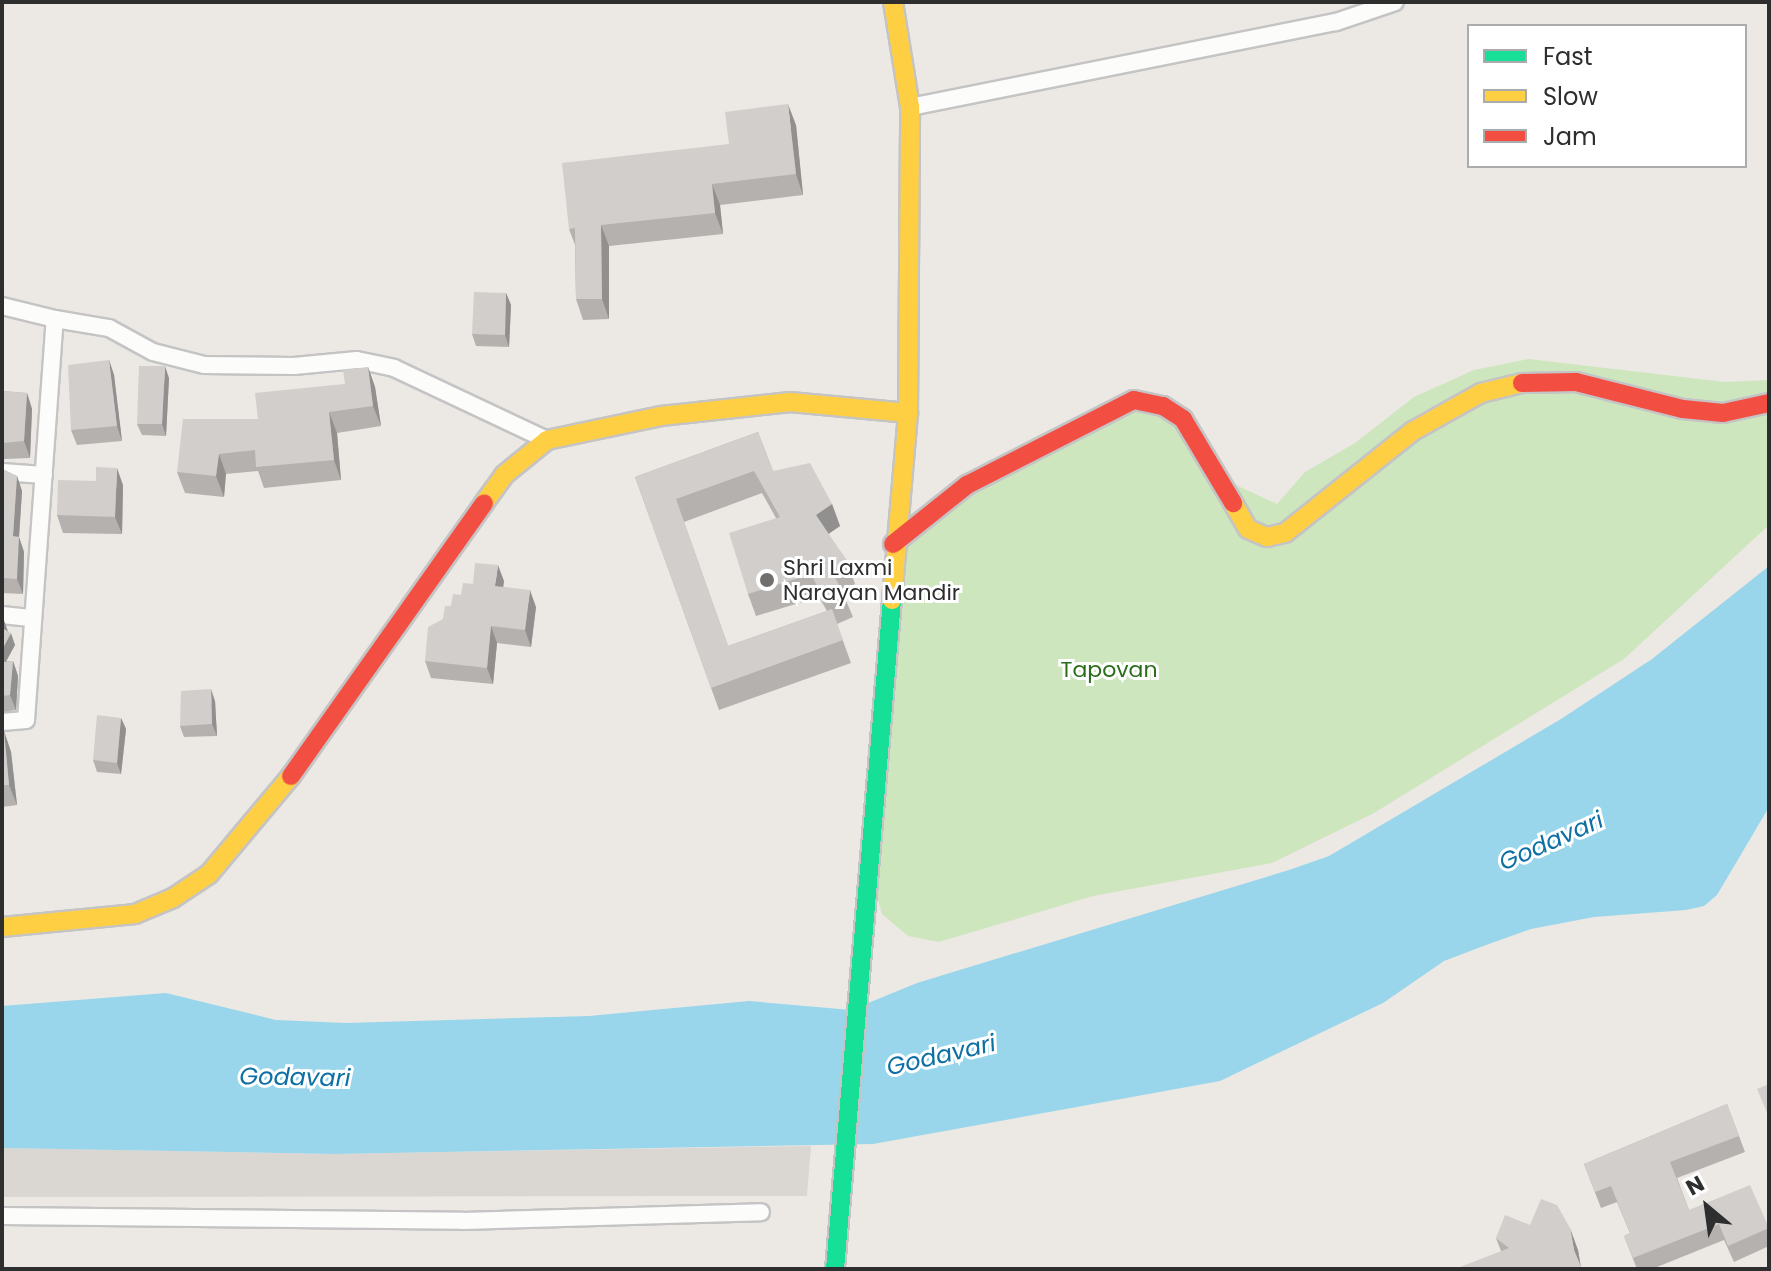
<!DOCTYPE html>
<html>
<head>
<meta charset="utf-8">
<style>
  body { margin:0 }
  #map { position:relative; width:1771px; height:1271px; overflow:hidden; background:#ece8e4; font-family:Poppins,sans-serif }
  div>[style] { position:absolute }
  .green>* { inset:0; background:#cee6be }
  .plaza>* { inset:0; background:#dad6d2 }
  .water>* { inset:0; background:#99d6ec }
  .roads { filter:drop-shadow(2px 0 #c5c4c5) drop-shadow(-2px 0 #c5c4c5) drop-shadow(0 2px #c5c4c5) drop-shadow(0 -2px #c5c4c5) }
  .street>* { height:16px; margin:-8px; padding:0 8px; transform-origin:8px; border-radius:8px; background:#fcfcfb }
  .fast>* { height:18px; margin:-9px; padding:0 9px; transform-origin:9px; border-radius:9px; background:#16e098 }
  .slow>* { height:18px; margin:-9px; padding:0 9px; transform-origin:9px; border-radius:9px; background:#ffcf43 }
  .jam>* { height:18px; margin:-9px; padding:0 9px; transform-origin:9px; border-radius:9px; background:#f24e42 }
  .wall>* { inset:0; background:#b4b1af }
  .shaded-wall>* { inset:0; background:#92908e }
  .building>* { inset:0; background:#d1cecb }
  .dots>* { width:22px; height:22px; translate:-50% -50%; box-sizing:border-box; border:4px solid #fff; border-radius:50% }
  span { translate:-50% -50%; white-space:nowrap; text-align:center; line-height:1.15; -webkit-text-stroke:6px #fff; paint-order:stroke }
  .poi-label { font-size:22px; color:#2e2e2e }
  .left { translate:0 -50%; text-align:left }
  .park-label { font-size:22px; color:#2c6e1b }
  .water-label { font-size:24px; color:#0d6fa3; font-style:italic }
  .frame { position:absolute; inset:0; border:4px solid #2e2e2e; pointer-events:none }
  .legend { position:absolute; left:1467px; top:24px; width:280px; height:144px; box-sizing:border-box; background:#fff; border:2px solid #ababab; margin:0; padding:10px 14px; list-style:none; font-size:24px; color:#2e2e2e }
  .legend li { display:flex; align-items:center; gap:16px; height:40px }
  .legend b { width:40px; border:2px solid #ababab }
  .north { position:absolute; left:1667px; top:1167px; width:80px; height:80px; -webkit-text-stroke:6px #fff; paint-order:stroke; rotate:331deg; font-size:22px; font-weight:700; line-height:32px; text-align:center; color:#2e2e2e }
  .north::after { content:''; display:block; margin:auto; width:28px; height:36px; background:#2e2e2e; clip-path:polygon(50% 0,100% 100%,50% 72%,0 100%) }
</style>
</head>
<body>
<div id="map">
  <div class="green">
    <div style="clip-path:polygon(1529px 359px,1725px 382px,1769px 380px,1769px 525px,1624px 659px,1374px 813px,1272px 863px,1093px 896px,939px 942px,908px 936px,882px 914px,872px 880px,894px 561px,923px 525px,1150px 392px,1208px 472px,1277px 504px,1305px 472px,1355px 443px,1414px 397px,1474px 370px)"></div>
  </div>
  <div class="plaza">
    <div style="clip-path:polygon(811px 1146px,807px 1196px,2px 1197px,2px 1148px,334px 1154px)"></div>
  </div>
  <div class="water">
    <div style="clip-path:polygon(1769px 566px,1769px 807px,1717px 895px,1704px 906px,1686px 910px,1594px 917px,1531px 929px,1486px 945px,1444px 961px,1383px 1003px,1220px 1081px,873px 1144px,334px 1154px,2px 1148px,2px 1006px,166px 993px,276px 1020px,346px 1023px,589px 1016px,749px 1001px,851px 1010px,917px 983px,1289px 870px,1329px 856px,1561px 719px,1652px 659px)"></div>
  </div>
  <div class="roads">
    <div class="street">
      <div style="left:910px;top:107px;width:434px;rotate:-11.3deg"></div>
      <div style="left:1336px;top:22px;width:62px;rotate:-18.7deg"></div>
      <div style="left:2px;top:306px;width:55px;rotate:13.8deg"></div>
      <div style="left:2px;top:472px;width:42px;rotate:4.1deg"></div>
      <div style="left:2px;top:615px;width:31px;rotate:6deg"></div>
      <div style="left:2px;top:722px;width:24px;rotate:-5deg"></div>
      <div style="left:26px;top:720px;width:402px;rotate:-85.9deg"></div>
      <div style="left:55px;top:319px;width:55px;rotate:9.5deg"></div>
      <div style="left:109px;top:328px;width:50px;rotate:28.6deg"></div>
      <div style="left:153px;top:352px;width:53px;rotate:14.3deg"></div>
      <div style="left:204px;top:365px;width:90px;rotate:0.6deg"></div>
      <div style="left:294px;top:366px;width:63px;rotate:-5.4deg"></div>
      <div style="left:357px;top:360px;width:38px;rotate:12deg"></div>
      <div style="left:394px;top:368px;width:169px;rotate:25.2deg"></div>
      <div style="left:2px;top:1216px;width:461px;rotate:0.6deg"></div>
      <div style="left:463px;top:1221px;width:298px;rotate:-1.7deg"></div>
    </div>
    <div class="fast">
      <div style="left:835px;top:1269px;width:671px;rotate:-85.13deg"></div>
    </div>
    <div class="slow">
      <div style="left:484px;top:503px;width:34px;rotate:-54deg"></div>
      <div style="left:504px;top:475px;width:55px;rotate:-39.1deg"></div>
      <div style="left:547px;top:440px;width:116px;rotate:-11.9deg"></div>
      <div style="left:661px;top:416px;width:130px;rotate:-6.2deg"></div>
      <div style="left:790px;top:402px;width:119px;rotate:5.3deg"></div>
      <div style="left:1233px;top:503px;width:30px;rotate:60deg"></div>
      <div style="left:1248px;top:529px;width:21px;rotate:23deg"></div>
      <div style="left:1267px;top:537px;width:18px;rotate:-13deg"></div>
      <div style="left:1285px;top:533px;width:164px;rotate:-38.6deg"></div>
      <div style="left:1413px;top:431px;width:78px;rotate:-29.2deg"></div>
      <div style="left:1481px;top:393px;width:42px;rotate:-13.7deg"></div>
      <div style="left:892px;top:600px;width:188px;rotate:-85.1deg"></div>
      <div style="left:908px;top:413px;width:306px;rotate:-89.6deg"></div>
      <div style="left:910px;top:107px;width:106px;rotate:-99.2deg"></div>
      <div style="left:2px;top:927px;width:134px;rotate:-5.6deg"></div>
      <div style="left:135px;top:914px;width:41px;rotate:-22.8deg"></div>
      <div style="left:173px;top:898px;width:43px;rotate:-33.7deg"></div>
      <div style="left:209px;top:874px;width:128px;rotate:-50.1deg"></div>
    </div>
    <div class="jam">
      <div style="left:1522px;top:383px;width:54px;rotate:-1.1deg"></div>
      <div style="left:1576px;top:382px;width:110px;rotate:14.2deg"></div>
      <div style="left:1683px;top:409px;width:40px;rotate:5.7deg"></div>
      <div style="left:1723px;top:413px;width:47px;rotate:-12.3deg"></div>
      <div style="left:893px;top:544px;width:95px;rotate:-38.6deg"></div>
      <div style="left:967px;top:485px;width:187px;rotate:-27deg"></div>
      <div style="left:1134px;top:400px;width:30px;rotate:12deg"></div>
      <div style="left:1163px;top:406px;width:24px;rotate:33deg"></div>
      <div style="left:1183px;top:419px;width:98px;rotate:59.2deg"></div>
      <div style="left:291px;top:776px;width:334px;rotate:-54.7deg"></div>
    </div>
  </div>
  <div class="wall">
    <div style="clip-path:polygon(796px 125px,803px 195px,720px 205px,723px 234px,609px 246px,609px 319px,583px 320px,576px 299px,575px 245px,569px 229px)"></div>
    <div style="clip-path:polygon(506px 293px,511px 305px,509px 347px,476px 346px,472px 334px)"></div>
    <div style="clip-path:polygon(109px 360px,114px 375px,122px 441px,77px 445px,71px 430px)"></div>
    <div style="clip-path:polygon(368px 367px,375px 387px,381px 426px,337px 433px,341px 480px,264px 488px,258px 471px,226px 474px,224px 497px,185px 493px,177px 472px,258px 419px,345px 384px)"></div>
    <div style="clip-path:polygon(169px 378px,166px 436px,142px 435px,137px 424px)"></div>
    <div style="clip-path:polygon(2px 391px,27px 393px,32px 409px,30px 458px,5px 459px,2px 461px)"></div>
    <div style="clip-path:polygon(evenodd,758px 432px,773px 471px,832px 504px,840px 526px,828px 534px,847px 561px,855px 584px,842px 591px,853px 617px,837px 624px,851px 663px,719px 710px,635px 477px,758px 432px,762px 493px,776px 518px,748px 594px,756px 616px,819px 597px,827px 611px,728px 646px,684px 522px,762px 493px)"></div>
    <div style="clip-path:polygon(2px 469px,17px 476px,22px 491px,19px 537px,24px 552px,23px 594px,2px 593px)"></div>
    <div style="clip-path:polygon(123px 485px,122px 534px,63px 533px,57px 515px)"></div>
    <div style="clip-path:polygon(504px 581px,503px 587px,536px 607px,531px 647px,497px 643px,493px 684px,431px 678px,425px 661px,443px 619px,451px 606px,473px 584px)"></div>
    <div style="clip-path:polygon(2px 619px,15px 645px,6px 661px,13px 661px,18px 676px,16px 710px,2px 712px)"></div>
    <div style="clip-path:polygon(215px 701px,217px 736px,184px 737px,180px 726px)"></div>
    <div style="clip-path:polygon(121px 718px,126px 729px,121px 774px,97px 772px,93px 760px)"></div>
    <div style="clip-path:polygon(4px 731px,11px 752px,17px 805px,2px 807px,2px 732px)"></div>
    <div style="clip-path:polygon(1727px 1104px,1745px 1152px,1677px 1178px,1689px 1210px,1769px 1227px,1769px 1246px,1734px 1262px,1724px 1240px,1652px 1269px,1637px 1269px,1624px 1236px,1630px 1233px,1617px 1202px,1601px 1208px,1584px 1164px)"></div>
    <div style="clip-path:polygon(1496px 1238px,1578px 1250px,1581px 1267px,1501px 1251px)"></div>
  </div>
  <div class="shaded-wall">
    <div style="clip-path:polygon(788px 104px,796px 125px,803px 195px,796px 174px)"></div>
    <div style="clip-path:polygon(712px 184px,720px 205px,723px 234px,715px 213px)"></div>
    <div style="clip-path:polygon(601px 225px,609px 246px,609px 319px,602px 299px)"></div>
    <div style="clip-path:polygon(506px 293px,511px 305px,509px 347px,505px 335px)"></div>
    <div style="clip-path:polygon(109px 360px,114px 375px,122px 441px,117px 426px)"></div>
    <div style="clip-path:polygon(165px 366px,169px 378px,166px 436px,162px 424px)"></div>
    <div style="clip-path:polygon(368px 367px,375px 387px,381px 426px,373px 406px)"></div>
    <div style="clip-path:polygon(27px 393px,32px 409px,30px 458px,24px 441px)"></div>
    <div style="clip-path:polygon(329px 412px,337px 433px,341px 480px,334px 460px)"></div>
    <div style="clip-path:polygon(219px 454px,226px 474px,224px 497px,216px 476px)"></div>
    <div style="clip-path:polygon(117px 468px,123px 485px,122px 534px,115px 517px)"></div>
    <div style="clip-path:polygon(17px 476px,22px 491px,19px 537px,24px 552px,23px 594px,17px 579px,13px 536px)"></div>
    <div style="clip-path:polygon(832px 504px,840px 526px,824px 537px,816px 515px)"></div>
    <div style="clip-path:polygon(498px 565px,504px 581px,501px 603px,495px 586px)"></div>
    <div style="clip-path:polygon(530px 590px,536px 607px,531px 647px,525px 630px)"></div>
    <div style="clip-path:polygon(4px 620px,8px 632px,2px 633px,2px 623px)"></div>
    <div style="clip-path:polygon(491px 626px,497px 643px,493px 684px,487px 668px)"></div>
    <div style="clip-path:polygon(11px 633px,15px 645px,2px 669px,2px 650px)"></div>
    <div style="clip-path:polygon(13px 661px,18px 676px,16px 710px,10px 695px)"></div>
    <div style="clip-path:polygon(211px 689px,215px 701px,217px 736px,212px 724px)"></div>
    <div style="clip-path:polygon(121px 718px,126px 729px,121px 774px,117px 763px)"></div>
    <div style="clip-path:polygon(4px 731px,11px 752px,17px 805px,9px 785px)"></div>
    <div style="clip-path:polygon(1570px 1228px,1578px 1250px,1581px 1269px,1574px 1250px)"></div>
  </div>
  <div class="building">
    <div style="clip-path:polygon(788px 104px,796px 174px,712px 184px,715px 213px,601px 225px,602px 299px,576px 299px,575px 228px,569px 229px,562px 163px,729px 144px,725px 112px)"></div>
    <div style="clip-path:polygon(474px 292px,506px 293px,505px 335px,472px 334px)"></div>
    <div style="clip-path:polygon(109px 360px,117px 426px,71px 430px,68px 365px)"></div>
    <div style="clip-path:polygon(139px 366px,165px 366px,162px 424px,137px 424px)"></div>
    <div style="clip-path:polygon(368px 367px,373px 406px,329px 412px,334px 460px,256px 467px,255px 450px,219px 454px,216px 476px,177px 472px,183px 419px,258px 419px,255px 393px,345px 384px,343px 370px)"></div>
    <div style="clip-path:polygon(2px 391px,27px 393px,24px 441px,2px 443px,2px 419px,4px 416px,2px 416px)"></div>
    <div style="clip-path:polygon(758px 432px,773px 471px,810px 463px,832px 504px,816px 515px,847px 561px,831px 570px,844px 594px,826px 603px,811px 574px,748px 594px,729px 533px,780px 517px,754px 471px,676px 499px,728px 646px,832px 609px,843px 640px,711px 688px,635px 477px)"></div>
    <div style="clip-path:polygon(96px 467px,117px 468px,115px 517px,57px 515px,58px 480px,96px 481px)"></div>
    <div style="clip-path:polygon(2px 469px,17px 476px,13px 536px,19px 537px,17px 579px,2px 578px)"></div>
    <div style="clip-path:polygon(475px 563px,498px 565px,495px 586px,530px 590px,525px 630px,491px 626px,487px 668px,425px 661px,428px 627px,443px 619px,445px 606px,451px 606px,453px 594px,461px 595px,463px 583px,473px 584px)"></div>
    <div style="clip-path:polygon(2px 628px,11px 633px,2px 650px)"></div>
    <div style="clip-path:polygon(13px 661px,10px 695px,2px 696px,2px 662px)"></div>
    <div style="clip-path:polygon(211px 689px,212px 724px,180px 726px,181px 691px)"></div>
    <div style="clip-path:polygon(97px 715px,121px 718px,117px 763px,93px 760px)"></div>
    <div style="clip-path:polygon(4px 731px,9px 785px,2px 785px,2px 732px)"></div>
    <div style="clip-path:polygon(1769px 1084px,1769px 1117px,1757px 1089px)"></div>
    <div style="clip-path:polygon(1727px 1104px,1739px 1136px,1670px 1162px,1689px 1210px,1750px 1185px,1769px 1228px,1728px 1246px,1719px 1224px,1633px 1258px,1624px 1236px,1630px 1233px,1611px 1186px,1595px 1192px,1584px 1164px)"></div>
    <div style="clip-path:polygon(1541px 1199px,1557px 1205px,1570px 1228px,1574px 1250px,1582px 1269px,1455px 1269px,1509px 1248px,1496px 1238px,1505px 1215px,1530px 1225px)"></div>
  </div>
  <div class="dots">
    <div style="left:767px;top:580px;background:#706f6e"></div>
  </div>
  <div class="poi-label">
    <span class="left" style="left:783px;top:580px">Shri Laxmi<br>Narayan Mandir</span>
  </div>
  <div class="park-label">
    <span style="left:1109px;top:670px">Tapovan</span>
  </div>
  <div class="water-label">
    <span style="left:1551px;top:841px;rotate:-24deg">Godavari</span>
    <span style="left:941px;top:1055px;rotate:-13deg">Godavari</span>
    <span style="left:295px;top:1077px;rotate:1deg">Godavari</span>
  </div>
  <div class="frame"></div>
  <ul class="legend">
  <li><b style="height:10px;background:#16e098"></b>Fast</li>
  <li><b style="height:10px;background:#ffcf43"></b>Slow</li>
  <li><b style="height:10px;background:#f24e42"></b>Jam</li>
  </ul>
  <div class="north">N</div>
</div>
</body>
</html>
